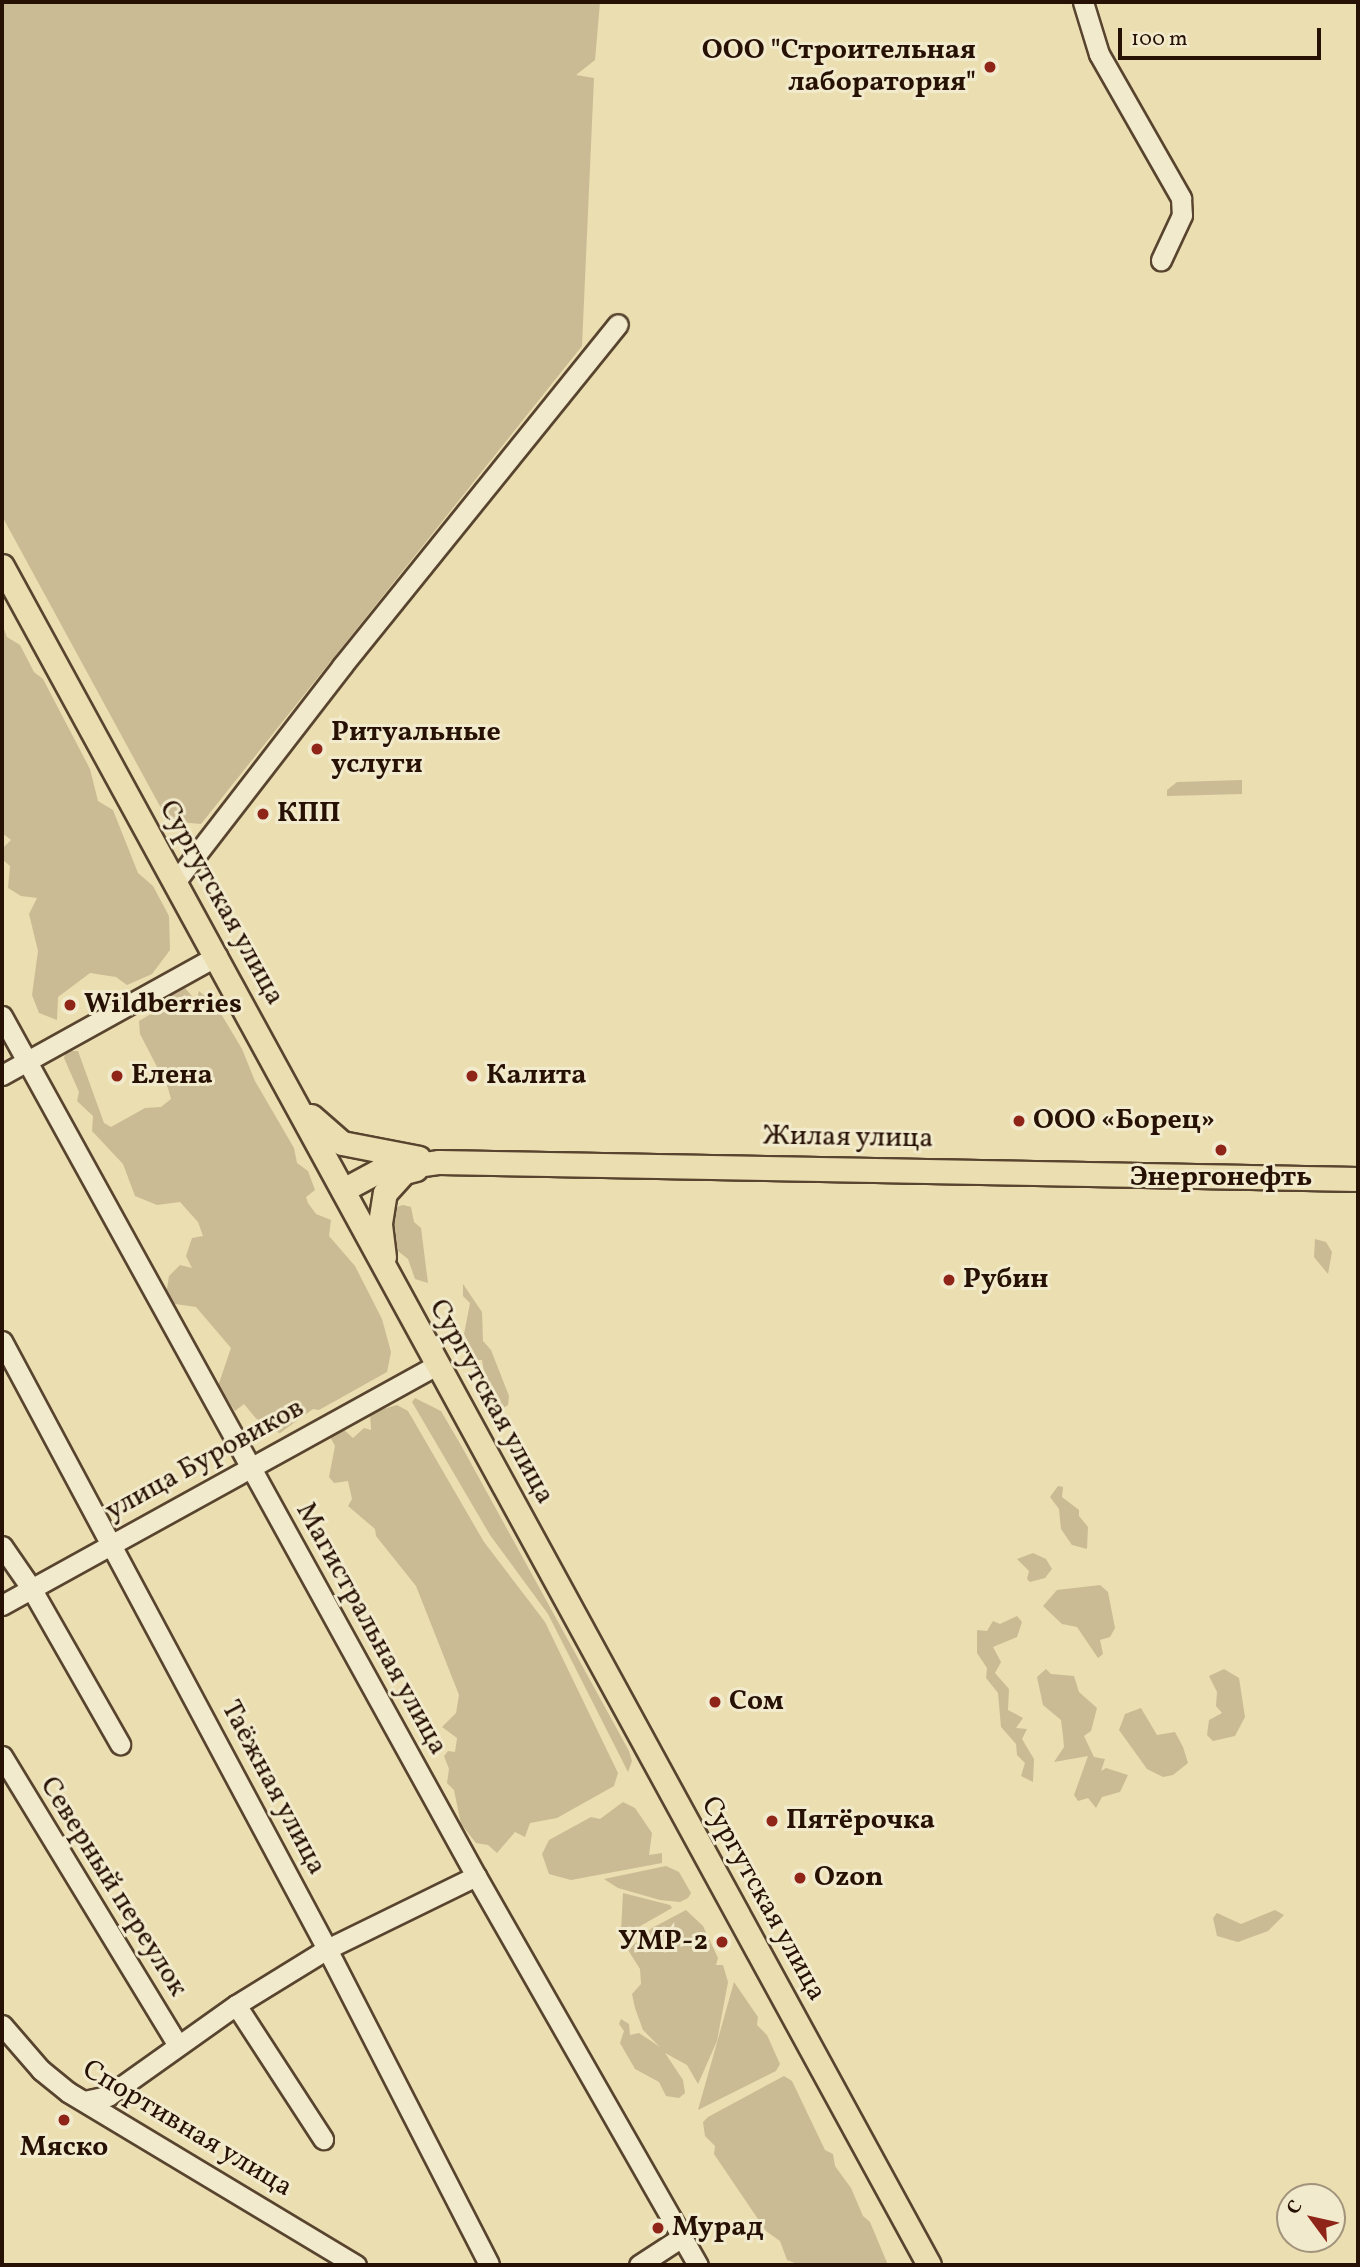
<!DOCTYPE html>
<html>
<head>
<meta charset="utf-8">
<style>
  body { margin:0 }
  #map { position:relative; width:1360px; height:2267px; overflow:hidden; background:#ebdeb1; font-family:Vollkorn,serif }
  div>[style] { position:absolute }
  .green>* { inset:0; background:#cabb94 }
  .roads { filter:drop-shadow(2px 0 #58442f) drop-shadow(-2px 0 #58442f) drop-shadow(0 2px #58442f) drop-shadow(0 -2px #58442f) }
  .minor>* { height:19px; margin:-9.5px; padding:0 9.5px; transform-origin:9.5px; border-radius:9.5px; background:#f2eacc }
  .major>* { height:23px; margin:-11.5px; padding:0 11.5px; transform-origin:11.5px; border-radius:11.5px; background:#ebdeb1 }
  .dots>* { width:19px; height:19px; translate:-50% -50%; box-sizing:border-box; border:4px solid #f2eacc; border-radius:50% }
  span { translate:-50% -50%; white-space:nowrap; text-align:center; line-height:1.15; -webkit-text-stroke:6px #f2eacc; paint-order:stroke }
  .poi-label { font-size:28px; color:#271104; font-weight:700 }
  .right { translate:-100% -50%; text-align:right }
  .left { translate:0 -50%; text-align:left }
  .street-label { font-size:28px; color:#271104 }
  .frame { position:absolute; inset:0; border:4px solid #271104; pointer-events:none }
  .north { position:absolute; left:1276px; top:2183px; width:70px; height:70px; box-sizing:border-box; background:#f2eacc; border:2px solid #a1937c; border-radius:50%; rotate:303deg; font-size:19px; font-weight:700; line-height:28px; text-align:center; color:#271104 }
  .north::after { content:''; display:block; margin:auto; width:24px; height:32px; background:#8f2418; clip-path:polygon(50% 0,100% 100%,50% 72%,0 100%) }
  .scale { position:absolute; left:1118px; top:28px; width:203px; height:32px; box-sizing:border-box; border:4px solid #271104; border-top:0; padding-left:9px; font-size:21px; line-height:24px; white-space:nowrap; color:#271104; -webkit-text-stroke:5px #f2eacc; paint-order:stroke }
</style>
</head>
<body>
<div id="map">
  <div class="green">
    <div style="clip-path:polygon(2px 2px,600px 2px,595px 60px,576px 75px,594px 78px,582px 346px,201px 824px,168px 821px,2px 516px)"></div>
    <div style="clip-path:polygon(2px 624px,7px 637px,20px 645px,34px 672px,43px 679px,90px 769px,98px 801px,113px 810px,138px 873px,153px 886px,169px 916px,170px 950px,152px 974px,127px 985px,116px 977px,90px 973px,58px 997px,57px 1020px,39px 1013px,32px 995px,38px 951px,29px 914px,37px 898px,21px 896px,8px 888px,10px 866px,2px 859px,2px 849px,11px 840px,2px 833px)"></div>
    <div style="clip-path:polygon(1242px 780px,1242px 794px,1167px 796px,1167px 790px,1177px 782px)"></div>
    <div style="clip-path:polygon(185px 988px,196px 1001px,199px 991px,217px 1007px,242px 1049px,255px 1081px,294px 1148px,297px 1163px,308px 1171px,315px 1190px,306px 1197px,308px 1203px,316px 1214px,331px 1220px,329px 1236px,355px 1266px,382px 1319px,391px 1352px,387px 1372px,319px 1410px,313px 1409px,280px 1433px,264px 1428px,244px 1404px,235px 1411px,218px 1386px,231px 1348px,196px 1307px,175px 1304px,166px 1295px,169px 1276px,180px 1265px,192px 1268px,186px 1256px,192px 1238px,203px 1236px,198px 1222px,180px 1202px,157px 1205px,135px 1196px,123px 1164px,92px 1131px,93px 1116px,77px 1101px,79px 1092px,64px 1058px,66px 1051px,78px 1051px,104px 1123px,111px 1127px,145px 1108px,161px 1107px,171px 1099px,168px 1088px,140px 1034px,139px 1021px,158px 1010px,162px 1000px)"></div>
    <div style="clip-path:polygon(403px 1205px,411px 1207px,414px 1222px,421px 1228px,428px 1283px,415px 1279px,408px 1259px,393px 1247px,395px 1234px,388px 1233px,390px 1209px)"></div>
    <div style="clip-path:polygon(1315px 1239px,1326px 1242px,1332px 1252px,1328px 1274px,1314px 1257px)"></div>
    <div style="clip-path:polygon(463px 1284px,482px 1312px,483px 1341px,491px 1350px,509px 1396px,508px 1405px,502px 1409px,486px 1384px,482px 1360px,470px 1360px,471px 1348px,464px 1334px,470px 1303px,463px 1296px)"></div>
    <div style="clip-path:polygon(415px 1398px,441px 1411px,462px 1447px,629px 1751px,632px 1761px,628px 1772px,548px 1614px,490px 1535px,412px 1402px)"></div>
    <div style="clip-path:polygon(397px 1405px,408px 1411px,484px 1542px,545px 1622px,618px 1773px,614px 1786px,557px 1818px,530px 1823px,525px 1837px,515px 1832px,497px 1853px,488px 1845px,476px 1843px,461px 1824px,454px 1790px,447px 1783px,449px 1769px,444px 1756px,448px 1751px,455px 1752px,457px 1738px,442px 1727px,456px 1713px,459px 1695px,416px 1586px,376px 1536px,375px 1529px,348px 1506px,352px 1499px,348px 1481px,334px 1483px,329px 1477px,335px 1446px,327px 1431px,342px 1428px,353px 1438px,364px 1428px,371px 1430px,370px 1413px)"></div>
    <div style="clip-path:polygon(1058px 1486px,1063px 1487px,1062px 1497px,1079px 1510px,1079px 1516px,1088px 1527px,1087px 1549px,1072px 1545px,1061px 1529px,1059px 1509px,1050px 1497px)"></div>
    <div style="clip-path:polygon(1033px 1553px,1046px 1559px,1052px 1569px,1045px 1578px,1030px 1582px,1027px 1579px,1029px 1571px,1017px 1559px)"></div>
    <div style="clip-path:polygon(1100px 1585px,1108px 1592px,1115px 1628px,1110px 1637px,1100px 1640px,1103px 1654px,1098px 1658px,1077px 1627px,1062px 1624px,1043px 1606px,1057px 1590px)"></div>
    <div style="clip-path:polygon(1017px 1616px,1022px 1622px,1017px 1637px,993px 1647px,1001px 1662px,995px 1673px,1009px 1689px,1008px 1710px,1023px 1718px,1016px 1728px,1027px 1729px,1022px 1739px,1034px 1759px,1033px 1782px,1021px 1776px,1025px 1763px,1017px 1755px,1016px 1744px,1001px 1727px,998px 1693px,986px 1678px,987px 1668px,977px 1653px,977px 1630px,987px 1631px,993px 1621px,1000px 1624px)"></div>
    <div style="clip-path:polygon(1046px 1669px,1051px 1674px,1074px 1676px,1079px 1692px,1097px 1708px,1091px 1731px,1084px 1736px,1094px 1757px,1105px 1759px,1101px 1771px,1106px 1768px,1128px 1775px,1120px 1792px,1102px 1797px,1096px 1808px,1088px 1798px,1078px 1801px,1074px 1795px,1088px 1756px,1054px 1762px,1064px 1747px,1063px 1736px,1061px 1720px,1043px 1705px,1037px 1677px)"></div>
    <div style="clip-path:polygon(1224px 1669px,1239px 1678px,1245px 1717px,1235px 1736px,1213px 1741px,1207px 1735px,1209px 1720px,1222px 1713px,1216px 1706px,1217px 1692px,1209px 1676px)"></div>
    <div style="clip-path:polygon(1141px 1708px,1157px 1735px,1175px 1732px,1183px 1747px,1188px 1763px,1173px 1775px,1163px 1777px,1147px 1769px,1119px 1730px,1125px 1714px)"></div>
    <div style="clip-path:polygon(623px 1802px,635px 1808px,652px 1833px,649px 1855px,662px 1853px,662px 1863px,571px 1880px,549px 1874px,542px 1854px,549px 1840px,591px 1817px,600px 1819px)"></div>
    <div style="clip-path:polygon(666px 1866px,679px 1872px,691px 1893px,688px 1898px,680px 1902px,660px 1900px,618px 1888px,604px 1879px)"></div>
    <div style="clip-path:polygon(623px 1893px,670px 1905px,672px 1908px,635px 1929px,621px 1931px)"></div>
    <div style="clip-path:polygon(686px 1910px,703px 1926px,718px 1958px,716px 1965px,723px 1965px,728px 1982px,717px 2041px,698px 2084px,687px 2065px,665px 2053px,683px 2080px,685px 2093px,679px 2098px,666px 2096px,659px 2082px,635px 2069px,620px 2043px,624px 2031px,619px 2024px,621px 2019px,629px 2024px,630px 2035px,639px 2033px,660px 2047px,643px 2030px,635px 2008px,632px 1994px,641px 1984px,640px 1969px,628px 1950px,652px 1928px)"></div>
    <div style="clip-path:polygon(1275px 1910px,1284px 1915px,1268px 1931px,1238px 1942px,1217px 1936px,1213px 1918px,1217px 1913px,1241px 1924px)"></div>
    <div style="clip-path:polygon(734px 1982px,758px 2017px,757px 2025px,767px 2035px,780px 2064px,776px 2071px,698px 2110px)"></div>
    <div style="clip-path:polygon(784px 2076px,792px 2081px,825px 2150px,833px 2154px,835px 2166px,851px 2188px,863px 2216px,870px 2222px,888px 2265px,800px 2265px,787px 2260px,780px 2241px,766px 2231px,714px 2154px,715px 2146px,705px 2136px,703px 2122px,708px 2117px)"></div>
  </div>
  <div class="roads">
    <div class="minor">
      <div style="left:1083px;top:2px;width:54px;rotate:72.9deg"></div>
      <div style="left:1099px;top:54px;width:166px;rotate:60.3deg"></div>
      <div style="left:1181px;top:198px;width:17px;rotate:87deg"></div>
      <div style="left:1182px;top:215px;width:50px;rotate:115deg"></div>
      <div style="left:176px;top:881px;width:272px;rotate:-52.3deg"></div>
      <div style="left:342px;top:666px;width:439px;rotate:-51.1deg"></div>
      <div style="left:2px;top:1016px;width:982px;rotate:61.14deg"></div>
      <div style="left:476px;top:1876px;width:448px;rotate:60.3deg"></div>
      <div style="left:2px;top:1075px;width:246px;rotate:-29deg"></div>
      <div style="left:2px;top:1341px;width:689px;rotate:61.87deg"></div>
      <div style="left:327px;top:1949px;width:354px;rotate:62.8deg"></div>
      <div style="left:2px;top:1546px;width:51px;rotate:55.4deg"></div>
      <div style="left:31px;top:1588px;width:180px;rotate:60.3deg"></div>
      <div style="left:2px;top:1605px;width:496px;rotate:-28.9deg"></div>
      <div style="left:2px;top:1756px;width:338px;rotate:58.7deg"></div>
      <div style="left:236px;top:2005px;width:160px;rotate:57deg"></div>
      <div style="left:2px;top:2025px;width:60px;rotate:49.1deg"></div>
      <div style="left:41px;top:2070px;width:35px;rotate:39deg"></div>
      <div style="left:68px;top:2092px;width:336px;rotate:31deg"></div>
      <div style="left:84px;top:2101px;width:25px;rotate:-12deg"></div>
      <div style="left:108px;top:2096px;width:157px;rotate:-35.4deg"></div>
      <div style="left:236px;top:2005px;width:107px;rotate:-31.6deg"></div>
      <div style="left:327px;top:1949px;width:166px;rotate:-26.1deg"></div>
      <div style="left:639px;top:2265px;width:51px;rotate:-33.1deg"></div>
    </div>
    <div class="major">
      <div style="left:2px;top:566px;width:1935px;rotate:61.38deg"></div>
      <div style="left:311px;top:1116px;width:41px;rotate:41.1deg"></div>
      <div style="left:342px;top:1143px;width:78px;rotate:11deg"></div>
      <div style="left:343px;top:1190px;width:42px;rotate:-28.4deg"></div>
      <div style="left:380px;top:1170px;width:60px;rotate:-7.7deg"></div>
      <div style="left:439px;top:1162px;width:919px;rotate:1.06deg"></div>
      <div style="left:384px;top:1257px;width:34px;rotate:-97deg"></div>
      <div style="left:380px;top:1223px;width:30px;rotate:-81deg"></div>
      <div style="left:385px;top:1193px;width:28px;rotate:-48deg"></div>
      <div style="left:404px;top:1172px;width:12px;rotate:-14deg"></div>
    </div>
  </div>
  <div class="dots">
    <div style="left:990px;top:67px;background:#8f2418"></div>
    <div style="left:317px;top:749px;background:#8f2418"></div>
    <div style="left:263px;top:814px;background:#8f2418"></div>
    <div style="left:70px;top:1005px;background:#8f2418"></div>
    <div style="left:117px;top:1076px;background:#8f2418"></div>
    <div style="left:472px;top:1076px;background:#8f2418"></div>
    <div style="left:1019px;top:1121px;background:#8f2418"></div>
    <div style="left:1221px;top:1150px;background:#8f2418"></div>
    <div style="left:949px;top:1280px;background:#8f2418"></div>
    <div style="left:715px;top:1702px;background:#8f2418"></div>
    <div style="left:772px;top:1821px;background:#8f2418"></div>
    <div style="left:800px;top:1878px;background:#8f2418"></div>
    <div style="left:722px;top:1942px;background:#8f2418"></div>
    <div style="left:64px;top:2120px;background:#8f2418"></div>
    <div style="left:658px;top:2228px;background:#8f2418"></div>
  </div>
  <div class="poi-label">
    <span class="right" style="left:976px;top:67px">ООО "Строительная<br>лаборатория"</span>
    <span class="left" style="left:331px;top:749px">Ритуальные<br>услуги</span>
    <span class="left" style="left:277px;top:814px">КПП</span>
    <span class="left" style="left:84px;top:1005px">Wildberries</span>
    <span class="left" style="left:131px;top:1076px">Елена</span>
    <span class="left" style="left:486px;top:1076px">Калита</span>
    <span class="left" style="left:1033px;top:1121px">ООО «Борец»</span>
    <span style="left:1221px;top:1178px">Энергонефть</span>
    <span class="left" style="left:963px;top:1280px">Рубин</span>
    <span class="left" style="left:729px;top:1702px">Сом</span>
    <span class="left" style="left:786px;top:1821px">Пятёрочка</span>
    <span class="left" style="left:814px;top:1878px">Ozon</span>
    <span class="right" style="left:708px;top:1942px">УМР-2</span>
    <span style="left:64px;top:2148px">Мяско</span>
    <span class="left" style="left:672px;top:2228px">Мурад</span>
  </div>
  <div class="street-label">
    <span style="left:221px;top:903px;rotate:61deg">Сургутская улица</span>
    <span style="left:848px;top:1138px;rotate:1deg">Жилая улица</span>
    <span style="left:491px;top:1402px;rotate:61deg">Сургутская улица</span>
    <span style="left:205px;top:1460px;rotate:-29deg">улица Буровиков</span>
    <span style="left:371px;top:1629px;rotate:61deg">Магистральная улица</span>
    <span style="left:273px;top:1788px;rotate:62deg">Таёжная улица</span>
    <span style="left:113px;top:1887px;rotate:58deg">Северный переулок</span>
    <span style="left:763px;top:1899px;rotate:61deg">Сургутская улица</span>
    <span style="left:187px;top:2129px;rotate:31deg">Спортивная улица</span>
  </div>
  <div class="frame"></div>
  <div class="north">С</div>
  <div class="scale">100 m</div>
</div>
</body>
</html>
